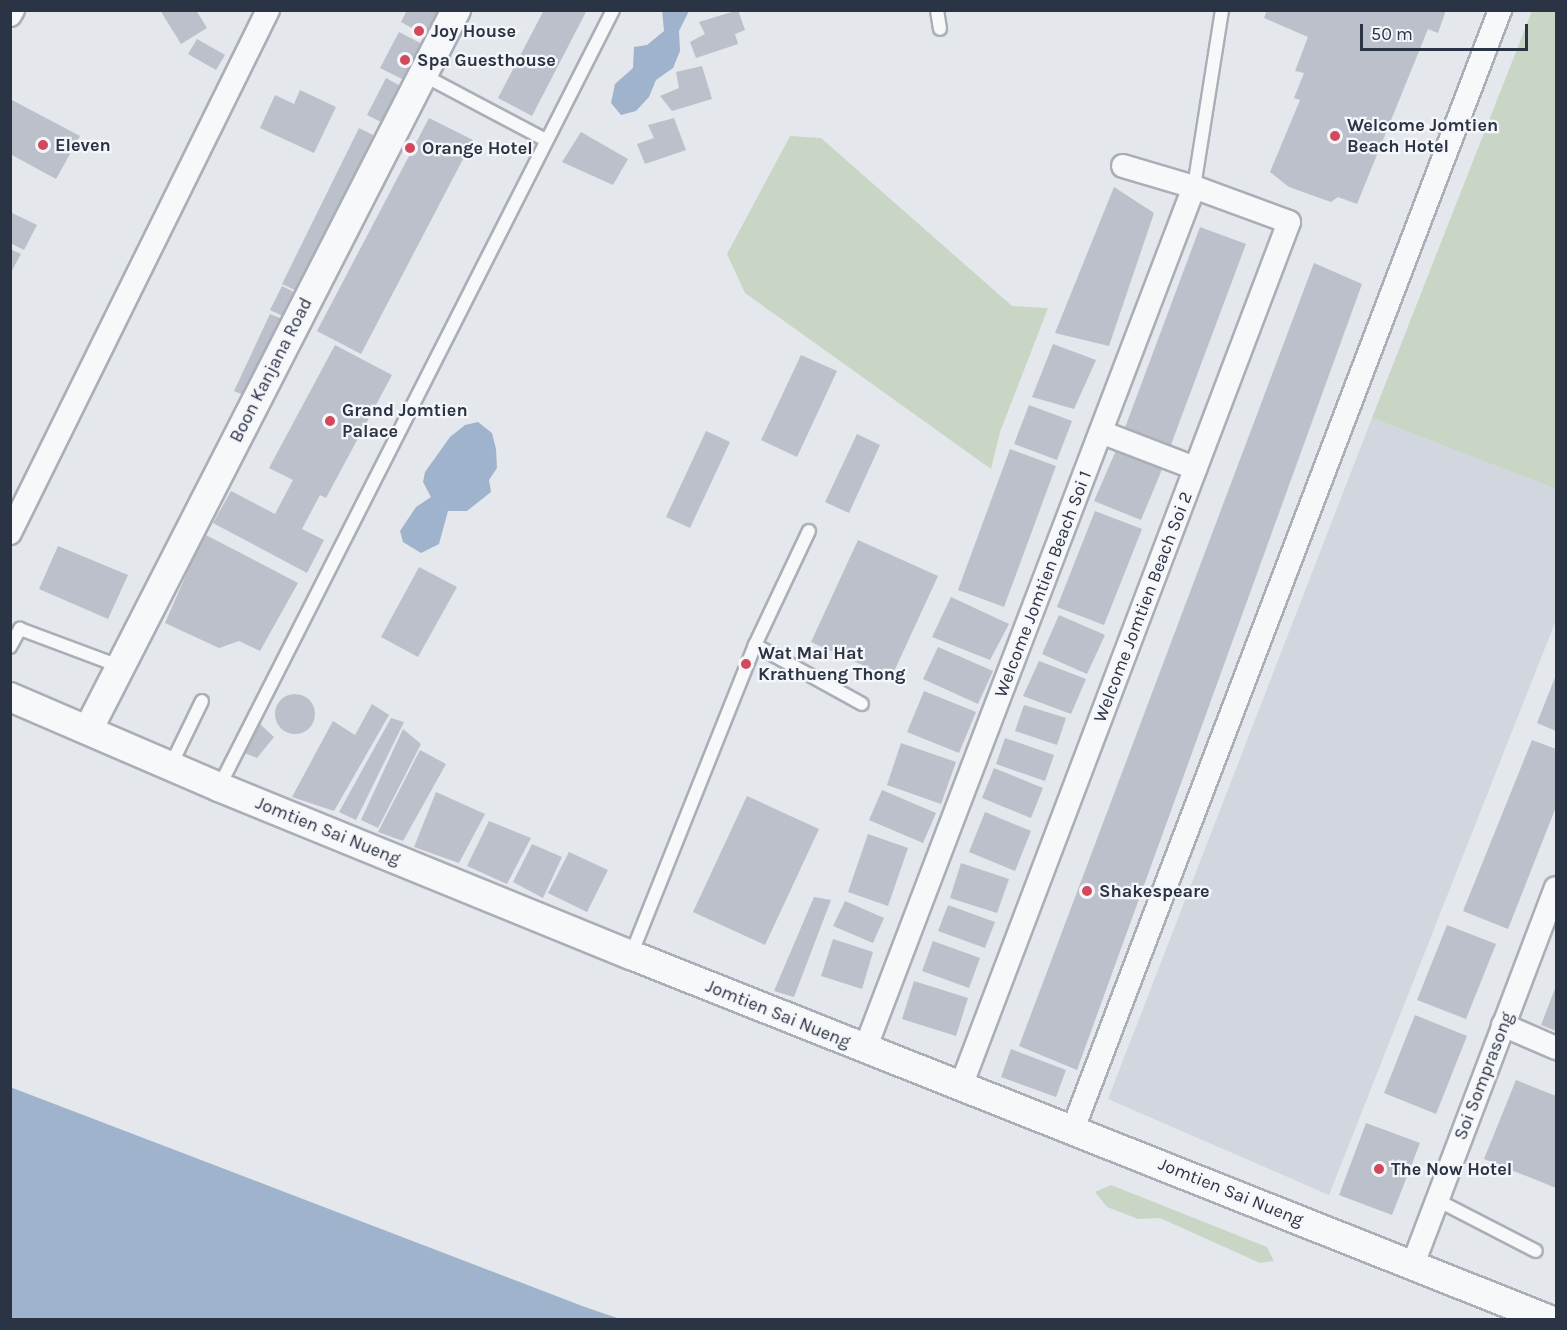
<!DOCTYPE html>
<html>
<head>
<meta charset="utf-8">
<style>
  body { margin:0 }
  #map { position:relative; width:1567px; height:1330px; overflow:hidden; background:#e4e7ec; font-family:Karla,sans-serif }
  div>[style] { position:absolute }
  .built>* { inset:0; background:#d2d6de }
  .green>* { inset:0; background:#c9d6c5 }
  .water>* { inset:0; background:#9fb4cc }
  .building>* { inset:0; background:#bbc0ca }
  .round { border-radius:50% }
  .roads { filter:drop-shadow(2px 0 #a9aeb7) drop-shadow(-2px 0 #a9aeb7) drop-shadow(0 2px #a9aeb7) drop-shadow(0 -2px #a9aeb7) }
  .service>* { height:12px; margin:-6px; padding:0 6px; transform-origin:6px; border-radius:6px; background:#f7f8fa }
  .minor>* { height:22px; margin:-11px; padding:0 11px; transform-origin:11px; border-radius:11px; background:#f7f8fa }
  .tertiary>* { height:28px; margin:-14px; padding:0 14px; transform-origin:14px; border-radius:14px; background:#f7f8fa }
  .dots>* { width:16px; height:16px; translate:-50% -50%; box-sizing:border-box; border:3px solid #f4f6f9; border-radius:50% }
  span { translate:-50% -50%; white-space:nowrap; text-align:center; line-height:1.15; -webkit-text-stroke:4.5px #f4f6f9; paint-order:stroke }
  .poi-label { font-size:18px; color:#2b3445; font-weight:700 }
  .left { translate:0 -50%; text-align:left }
  .street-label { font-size:18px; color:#2b3445 }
  .frame { position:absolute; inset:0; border:12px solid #2b3445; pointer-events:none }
  .scale { position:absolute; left:1360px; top:24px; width:168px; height:27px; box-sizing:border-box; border:3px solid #2b3445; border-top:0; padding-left:8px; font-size:18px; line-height:21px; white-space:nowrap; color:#2b3445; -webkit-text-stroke:4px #f4f6f9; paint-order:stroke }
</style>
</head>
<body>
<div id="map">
  <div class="built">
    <div style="clip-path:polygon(1372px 418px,1556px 489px,1556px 620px,1329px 1195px,1108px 1099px)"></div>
  </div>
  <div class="green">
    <div style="clip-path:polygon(1532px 11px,1556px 11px,1556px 489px,1372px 418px)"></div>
    <div style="clip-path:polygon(790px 136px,821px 138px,1012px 306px,1048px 308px,1000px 432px,991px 469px,745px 293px,727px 254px)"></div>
    <div style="clip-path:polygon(1111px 1185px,1267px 1247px,1274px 1261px,1260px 1263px,1160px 1218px,1138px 1219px,1107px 1207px,1095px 1192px)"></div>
  </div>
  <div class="water">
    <div style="clip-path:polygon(662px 10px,689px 11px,679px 31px,680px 51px,673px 68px,656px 80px,649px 97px,636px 111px,621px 115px,611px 103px,615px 84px,633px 68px,634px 47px,647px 45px,664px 31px)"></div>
    <div style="clip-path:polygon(478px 422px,492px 433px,496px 449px,497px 468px,489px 480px,491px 492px,467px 511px,448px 511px,439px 544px,421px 553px,403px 542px,400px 531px,416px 507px,431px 497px,423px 482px,425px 472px,450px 437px,465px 425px)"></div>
    <div style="clip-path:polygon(10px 1087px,585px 1307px,620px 1319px,11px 1319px)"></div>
  </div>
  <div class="building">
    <div style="clip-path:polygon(160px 10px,196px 10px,207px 28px,181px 44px)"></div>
    <div style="clip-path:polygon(407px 10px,443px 10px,428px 37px,401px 22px)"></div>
    <div style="clip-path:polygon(544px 10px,587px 10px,532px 116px,498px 98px)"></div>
    <div style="clip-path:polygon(738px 10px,745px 30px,735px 34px,738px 44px,696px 58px,690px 42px,705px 34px,699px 22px)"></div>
    <div style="clip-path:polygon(1267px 10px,1446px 10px,1438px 33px,1428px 29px,1357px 204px,1338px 197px,1331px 202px,1289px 187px,1270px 172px,1300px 100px,1294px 98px,1304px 73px,1295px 71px,1308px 37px,1264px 18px)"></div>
    <div style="clip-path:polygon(399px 32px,424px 45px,406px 81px,380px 68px)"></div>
    <div style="clip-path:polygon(197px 39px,225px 55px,216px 70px,188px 54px)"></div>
    <div style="clip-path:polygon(702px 66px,712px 99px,672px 111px,660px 96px,679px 88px,676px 72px)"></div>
    <div style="clip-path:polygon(386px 78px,406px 89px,387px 125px,367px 115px)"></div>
    <div style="clip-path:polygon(300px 90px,336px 107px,314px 153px,260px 128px,275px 95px,294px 104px)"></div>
    <div style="clip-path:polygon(10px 99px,80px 136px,56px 179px,10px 154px)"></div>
    <div style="clip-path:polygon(429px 118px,473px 140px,361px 354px,317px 331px)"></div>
    <div style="clip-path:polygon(674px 118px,686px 150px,645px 164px,637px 144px,654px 138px,648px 125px)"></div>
    <div style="clip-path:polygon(359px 128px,377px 137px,301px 293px,282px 284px)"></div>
    <div style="clip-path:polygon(581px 132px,628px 159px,613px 185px,562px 162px)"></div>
    <div style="clip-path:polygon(1114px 187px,1154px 213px,1109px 346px,1055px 333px)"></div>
    <div style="clip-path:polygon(10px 212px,37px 225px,24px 250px,10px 243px)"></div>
    <div style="clip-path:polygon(1200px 227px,1246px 244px,1169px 450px,1123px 433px)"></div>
    <div style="clip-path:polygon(10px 249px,21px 254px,10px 274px)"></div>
    <div style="clip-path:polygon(1314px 263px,1362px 284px,1077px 1070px,1019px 1046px)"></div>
    <div style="clip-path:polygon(282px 286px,298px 294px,287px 318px,270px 310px)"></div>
    <div style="clip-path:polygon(270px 314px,285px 320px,249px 397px,234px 391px)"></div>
    <div style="clip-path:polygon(1053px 344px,1096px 360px,1074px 409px,1032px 397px)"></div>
    <div style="clip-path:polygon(335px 345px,392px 375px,326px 498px,320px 495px,302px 529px,324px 540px,307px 573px,213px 523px,231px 491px,275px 514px,293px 480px,269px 468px)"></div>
    <div style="clip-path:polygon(801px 355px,837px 371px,797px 457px,761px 440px)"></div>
    <div style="clip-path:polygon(1029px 405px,1072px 421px,1057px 460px,1014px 444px)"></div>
    <div style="clip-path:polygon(706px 431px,730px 442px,690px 528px,666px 517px)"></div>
    <div style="clip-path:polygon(857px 434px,880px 445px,849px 513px,825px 502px)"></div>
    <div style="clip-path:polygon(1117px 448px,1163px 467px,1141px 520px,1094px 501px)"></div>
    <div style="clip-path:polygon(1010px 449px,1056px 466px,1004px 607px,958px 590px)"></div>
    <div style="clip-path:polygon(1095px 511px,1142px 529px,1104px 625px,1057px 607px)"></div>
    <div style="clip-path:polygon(204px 534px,298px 583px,260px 651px,239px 641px,219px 648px,165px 623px)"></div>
    <div style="clip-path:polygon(858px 540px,938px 576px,891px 678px,811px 642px)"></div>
    <div style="clip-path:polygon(58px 546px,128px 575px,108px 619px,39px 589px)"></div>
    <div style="clip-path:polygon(419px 567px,457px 587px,418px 657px,381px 637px)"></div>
    <div style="clip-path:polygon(951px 597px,1009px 624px,990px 660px,932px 637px)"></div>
    <div style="clip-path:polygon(1059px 615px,1105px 635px,1087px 674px,1042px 654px)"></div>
    <div style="clip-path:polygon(938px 647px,993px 671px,978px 704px,923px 679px)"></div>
    <div style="clip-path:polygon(1039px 661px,1086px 679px,1071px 714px,1023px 696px)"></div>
    <div style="clip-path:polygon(1556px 675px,1556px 731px,1537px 723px)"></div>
    <div style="clip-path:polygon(924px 691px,976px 712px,959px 753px,907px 732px)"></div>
    <div class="round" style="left:275px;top:694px;width:40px;height:40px"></div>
    <div style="clip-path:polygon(372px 704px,389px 715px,334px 811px,292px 797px,333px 721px,355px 735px)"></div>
    <div style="clip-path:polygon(1024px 705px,1066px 718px,1057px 745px,1015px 731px)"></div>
    <div style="clip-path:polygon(391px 718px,404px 722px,356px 820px,339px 812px)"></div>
    <div style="clip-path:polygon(260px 724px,274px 737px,257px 758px,244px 753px)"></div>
    <div style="clip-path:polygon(403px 729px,421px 744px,378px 828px,361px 820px)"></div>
    <div style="clip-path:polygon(1005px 738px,1054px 755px,1045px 781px,996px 764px)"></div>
    <div style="clip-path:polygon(1532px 740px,1556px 749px,1556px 807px,1508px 929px,1463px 911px)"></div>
    <div style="clip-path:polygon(901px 743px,956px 762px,941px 804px,887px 785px)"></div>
    <div style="clip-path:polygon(420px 750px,446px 764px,403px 841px,378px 832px)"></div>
    <div style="clip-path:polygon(994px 768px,1043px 788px,1031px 818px,982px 798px)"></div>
    <div style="clip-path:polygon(882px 790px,936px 813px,923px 843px,869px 820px)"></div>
    <div style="clip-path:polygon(436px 792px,485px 814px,459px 863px,414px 847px)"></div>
    <div style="clip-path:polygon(747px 796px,819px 829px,765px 945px,693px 912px)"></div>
    <div style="clip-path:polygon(985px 812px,1031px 831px,1015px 871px,969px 852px)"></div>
    <div style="clip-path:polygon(489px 821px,531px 838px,507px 884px,467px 866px)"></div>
    <div style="clip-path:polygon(868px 834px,908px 848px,888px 906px,848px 892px)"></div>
    <div style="clip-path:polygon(532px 844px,562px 857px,543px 898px,513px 882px)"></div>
    <div style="clip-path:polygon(569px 852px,608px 870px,587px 912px,548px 893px)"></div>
    <div style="clip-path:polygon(961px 863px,1009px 879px,997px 913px,950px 898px)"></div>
    <div style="clip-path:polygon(814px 897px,831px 900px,794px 997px,774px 991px)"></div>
    <div style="clip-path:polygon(845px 901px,884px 918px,873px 943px,833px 926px)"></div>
    <div style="clip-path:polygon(948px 905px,995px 922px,985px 948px,938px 931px)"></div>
    <div style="clip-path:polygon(1447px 925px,1496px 944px,1466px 1019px,1417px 1000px)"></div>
    <div style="clip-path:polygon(833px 939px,873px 952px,862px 989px,821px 976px)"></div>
    <div style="clip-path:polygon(933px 941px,980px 958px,969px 988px,922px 971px)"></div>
    <div style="clip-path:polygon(914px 981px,968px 998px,956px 1036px,902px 1019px)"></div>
    <div style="clip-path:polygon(1556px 986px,1556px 1031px,1541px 1025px)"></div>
    <div style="clip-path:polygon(1415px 1015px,1467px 1036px,1436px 1114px,1384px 1093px)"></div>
    <div style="clip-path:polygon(1011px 1049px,1066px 1070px,1056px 1097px,1001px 1077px)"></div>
    <div style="clip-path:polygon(1516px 1080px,1556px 1096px,1556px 1188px,1484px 1159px)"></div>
    <div style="clip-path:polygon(1366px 1123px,1420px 1143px,1392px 1215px,1339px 1195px)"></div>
  </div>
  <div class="roads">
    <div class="service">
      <div style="left:937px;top:10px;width:19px;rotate:81deg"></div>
      <div style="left:423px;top:75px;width:139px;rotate:27.9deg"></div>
      <div style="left:1194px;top:187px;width:179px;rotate:-81deg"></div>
      <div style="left:755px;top:645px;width:122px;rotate:28.9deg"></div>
      <div style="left:10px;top:647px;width:21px;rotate:-61deg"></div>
      <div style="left:20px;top:629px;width:106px;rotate:20.5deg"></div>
      <div style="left:171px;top:765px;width:71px;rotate:-64.2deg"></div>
      <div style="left:219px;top:787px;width:871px;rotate:-63.11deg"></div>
      <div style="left:631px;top:955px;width:334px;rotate:-68.2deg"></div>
      <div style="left:755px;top:645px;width:126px;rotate:-64.7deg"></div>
      <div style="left:1437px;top:1200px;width:111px;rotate:27.3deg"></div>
    </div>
    <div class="minor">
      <div style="left:10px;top:15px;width:6px;rotate:-59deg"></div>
      <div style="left:1101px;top:432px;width:101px;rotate:21deg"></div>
      <div style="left:10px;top:533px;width:583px;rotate:-63.74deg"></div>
      <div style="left:1503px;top:1025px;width:58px;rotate:23.5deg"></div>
      <div style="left:865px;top:1049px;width:923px;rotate:-69.11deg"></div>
      <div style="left:1194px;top:187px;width:74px;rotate:-163.5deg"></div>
      <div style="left:961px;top:1086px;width:924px;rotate:-69.21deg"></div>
      <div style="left:1289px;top:222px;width:101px;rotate:-159.8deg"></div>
      <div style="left:1073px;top:1129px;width:1198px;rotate:-69.11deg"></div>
      <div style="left:1413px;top:1264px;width:402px;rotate:-69.2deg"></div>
    </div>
    <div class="tertiary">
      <div style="left:10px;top:697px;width:228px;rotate:23.3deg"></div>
      <div style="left:219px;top:787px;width:445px;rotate:22.2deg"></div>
      <div style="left:631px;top:955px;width:989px;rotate:21.66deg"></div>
      <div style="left:88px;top:730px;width:809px;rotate:-62.93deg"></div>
    </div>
  </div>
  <div class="dots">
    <div style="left:419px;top:31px;background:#d1495b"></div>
    <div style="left:405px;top:60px;background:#d1495b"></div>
    <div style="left:1335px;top:136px;background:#d1495b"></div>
    <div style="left:43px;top:145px;background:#d1495b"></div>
    <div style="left:410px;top:148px;background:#d1495b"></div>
    <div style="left:330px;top:421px;background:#d1495b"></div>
    <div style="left:746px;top:664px;background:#d1495b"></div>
    <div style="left:1087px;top:891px;background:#d1495b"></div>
    <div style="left:1379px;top:1169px;background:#d1495b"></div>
  </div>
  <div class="poi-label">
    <span class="left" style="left:431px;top:31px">Joy House</span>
    <span class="left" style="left:417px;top:60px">Spa Guesthouse</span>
    <span class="left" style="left:1347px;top:136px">Welcome Jomtien<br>Beach Hotel</span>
    <span class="left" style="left:55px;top:145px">Eleven</span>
    <span class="left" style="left:422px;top:148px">Orange Hotel</span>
    <span class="left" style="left:342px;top:421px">Grand Jomtien<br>Palace</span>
    <span class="left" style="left:758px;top:664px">Wat Mai Hat<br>Krathueng Thong</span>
    <span class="left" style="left:1099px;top:891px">Shakespeare</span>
    <span class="left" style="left:1391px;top:1169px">The Now Hotel</span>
  </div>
  <div class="street-label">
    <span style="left:271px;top:370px;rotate:-63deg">Boon Kanjana Road</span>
    <span style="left:1043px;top:584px;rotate:-69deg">Welcome Jomtien Beach Soi 1</span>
    <span style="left:1143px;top:607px;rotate:-69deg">Welcome Jomtien Beach Soi 2</span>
    <span style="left:328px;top:831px;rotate:22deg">Jomtien Sai Nueng</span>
    <span style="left:778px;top:1014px;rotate:22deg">Jomtien Sai Nueng</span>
    <span style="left:1484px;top:1076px;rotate:-69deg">Soi Somprasong</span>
    <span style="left:1231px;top:1192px;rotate:22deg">Jomtien Sai Nueng</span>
  </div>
  <div class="frame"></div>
  <div class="scale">50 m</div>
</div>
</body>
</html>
